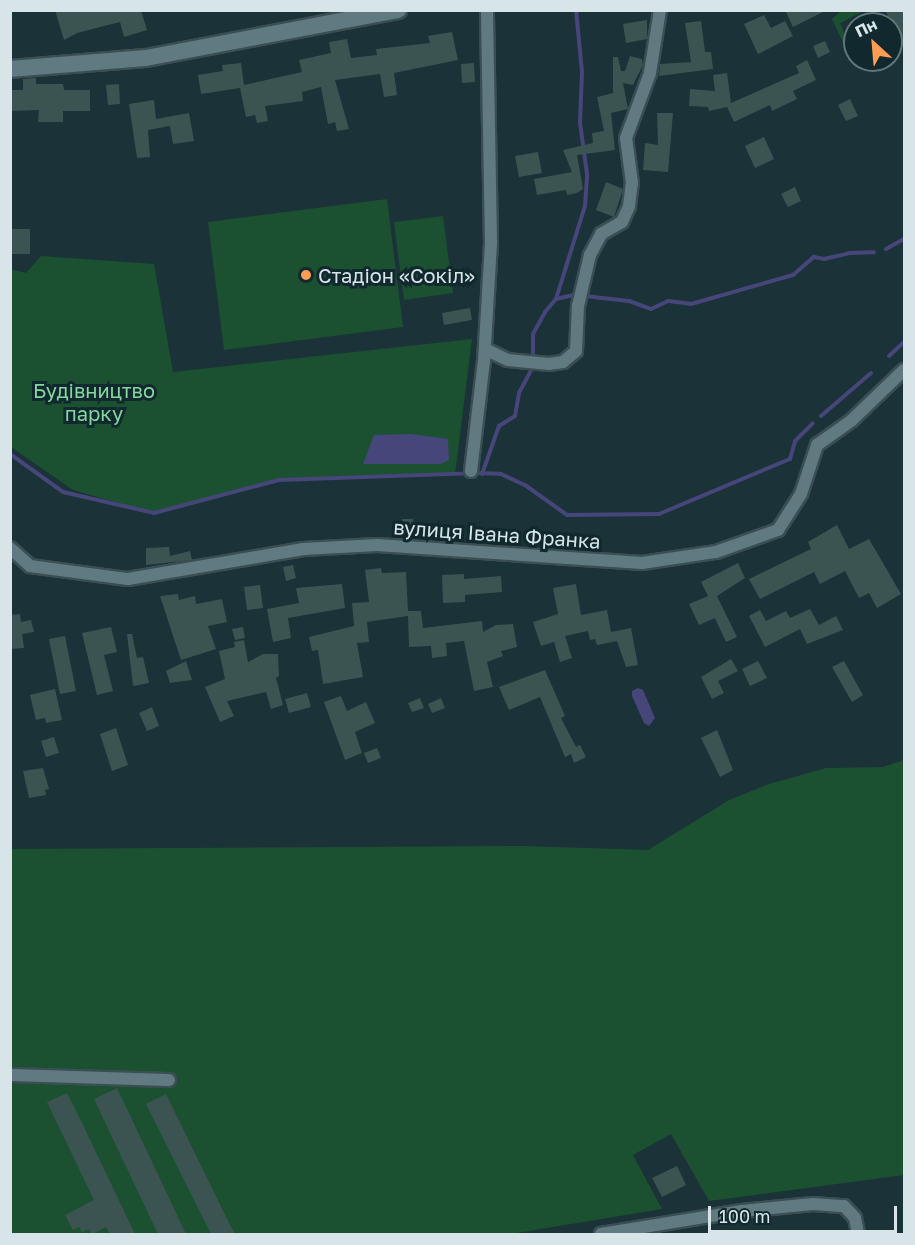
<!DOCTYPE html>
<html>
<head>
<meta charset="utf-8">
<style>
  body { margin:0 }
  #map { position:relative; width:915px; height:1245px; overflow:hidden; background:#1a3238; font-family:"Golos Text",sans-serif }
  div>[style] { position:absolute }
  .green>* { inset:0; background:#1b5130 }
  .water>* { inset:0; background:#46467a }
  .stream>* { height:4px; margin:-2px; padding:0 2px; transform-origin:2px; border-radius:2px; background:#46467a }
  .building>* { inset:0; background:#3b5451 }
  .roads { filter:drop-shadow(2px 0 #3a4e54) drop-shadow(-2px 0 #3a4e54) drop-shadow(0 2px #3a4e54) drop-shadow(0 -2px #3a4e54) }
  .street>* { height:12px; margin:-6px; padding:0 6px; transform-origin:6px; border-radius:6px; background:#617a81 }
  .secondary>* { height:16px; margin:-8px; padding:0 8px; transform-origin:8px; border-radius:8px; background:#617a81 }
  .dots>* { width:16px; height:16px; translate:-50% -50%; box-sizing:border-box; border:3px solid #10282e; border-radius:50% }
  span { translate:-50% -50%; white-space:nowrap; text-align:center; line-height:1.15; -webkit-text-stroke:6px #10282e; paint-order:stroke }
  .poi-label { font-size:20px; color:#d7e5e9 }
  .left { translate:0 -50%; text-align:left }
  .park-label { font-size:20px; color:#84d79d }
  .street-label { font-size:20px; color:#d7e5e9 }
  .frame { position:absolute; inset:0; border:12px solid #d7e5e9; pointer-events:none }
  .north { position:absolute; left:843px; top:12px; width:60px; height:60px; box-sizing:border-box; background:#10282e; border:2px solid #607479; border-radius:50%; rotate:334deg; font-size:16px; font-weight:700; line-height:24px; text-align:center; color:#d7e5e9 }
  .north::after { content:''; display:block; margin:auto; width:21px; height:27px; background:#fc9d53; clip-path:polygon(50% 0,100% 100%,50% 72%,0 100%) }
  .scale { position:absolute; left:708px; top:1206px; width:189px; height:27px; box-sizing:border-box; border:3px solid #d7e5e9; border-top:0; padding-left:8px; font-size:18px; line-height:21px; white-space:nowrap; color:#d7e5e9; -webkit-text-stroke:4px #10282e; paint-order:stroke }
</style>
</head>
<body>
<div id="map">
  <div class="green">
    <div style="clip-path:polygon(841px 11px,864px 11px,840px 23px,855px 60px,867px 60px,854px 66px,832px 19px)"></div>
    <div style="clip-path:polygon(387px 199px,403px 327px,224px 350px,208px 222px)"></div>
    <div style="clip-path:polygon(443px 216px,453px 293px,404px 300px,394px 222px)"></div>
    <div style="clip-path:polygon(41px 256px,154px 264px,173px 372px,472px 339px,455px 474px,281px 481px,157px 514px,73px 490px,11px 447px,10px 269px,26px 273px)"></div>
    <div style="clip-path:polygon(904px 760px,904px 1175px,709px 1201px,671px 1134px,633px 1155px,662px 1209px,511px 1234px,11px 1234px,10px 849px,525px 846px,648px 850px,729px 800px,769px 784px,826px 768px,883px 767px)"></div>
  </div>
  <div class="water">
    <div style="clip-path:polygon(411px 434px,448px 439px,449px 460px,441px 464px,363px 464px,374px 435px)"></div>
    <div style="clip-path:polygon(638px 688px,643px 690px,655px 718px,649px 726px,644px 723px,632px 696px,632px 691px)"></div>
  </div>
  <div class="stream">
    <div style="left:886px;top:249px;width:21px;rotate:-29deg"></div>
    <div style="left:585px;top:296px;width:44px;rotate:6.5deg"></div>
    <div style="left:629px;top:301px;width:23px;rotate:20deg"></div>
    <div style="left:651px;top:309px;width:19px;rotate:-25deg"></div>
    <div style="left:668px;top:301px;width:23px;rotate:7deg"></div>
    <div style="left:691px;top:304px;width:106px;rotate:-15.9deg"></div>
    <div style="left:793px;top:275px;width:28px;rotate:-41deg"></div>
    <div style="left:814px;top:257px;width:10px;rotate:11deg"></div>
    <div style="left:824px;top:259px;width:26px;rotate:-13deg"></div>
    <div style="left:849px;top:253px;width:25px;rotate:-2deg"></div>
    <div style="left:556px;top:299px;width:97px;rotate:-72.7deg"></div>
    <div style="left:585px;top:206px;width:32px;rotate:-86deg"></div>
    <div style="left:587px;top:174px;width:51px;rotate:-97.8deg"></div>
    <div style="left:580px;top:123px;width:51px;rotate:-87.8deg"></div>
    <div style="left:582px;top:72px;width:62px;rotate:-95.5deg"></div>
    <div style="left:889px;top:356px;width:21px;rotate:-43deg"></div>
    <div style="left:533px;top:358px;width:24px;rotate:-90deg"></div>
    <div style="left:533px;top:334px;width:25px;rotate:-61deg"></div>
    <div style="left:545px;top:312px;width:17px;rotate:-50deg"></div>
    <div style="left:556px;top:299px;width:18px;rotate:-13deg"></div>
    <div style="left:821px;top:416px;width:66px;rotate:-40.7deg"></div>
    <div style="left:10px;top:454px;width:65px;rotate:35.6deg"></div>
    <div style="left:63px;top:492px;width:93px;rotate:13deg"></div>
    <div style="left:154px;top:513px;width:129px;rotate:-14.8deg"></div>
    <div style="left:279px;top:480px;width:197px;rotate:-2deg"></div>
    <div style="left:476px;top:473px;width:25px;rotate:2deg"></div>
    <div style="left:501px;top:474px;width:26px;rotate:25deg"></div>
    <div style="left:525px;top:485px;width:52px;rotate:35.5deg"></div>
    <div style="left:567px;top:515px;width:92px;rotate:-0.6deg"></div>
    <div style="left:659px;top:514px;width:142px;rotate:-22.8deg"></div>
    <div style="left:790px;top:459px;width:19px;rotate:-74deg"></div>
    <div style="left:795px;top:441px;width:25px;rotate:-45deg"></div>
    <div style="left:482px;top:474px;width:51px;rotate:-70.5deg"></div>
    <div style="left:499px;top:426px;width:19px;rotate:-32deg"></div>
    <div style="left:515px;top:416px;width:23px;rotate:-80deg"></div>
    <div style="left:519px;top:393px;width:27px;rotate:-62deg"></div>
  </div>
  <div class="building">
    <div style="clip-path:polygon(55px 10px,141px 10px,147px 30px,124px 37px,120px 22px,77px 33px,64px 40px)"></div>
    <div style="clip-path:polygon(785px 10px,827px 10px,793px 27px)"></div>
    <div style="clip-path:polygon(885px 10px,904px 10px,904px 47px)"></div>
    <div style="clip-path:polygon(764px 15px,771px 28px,785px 21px,793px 36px,758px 54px,744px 24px)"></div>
    <div style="clip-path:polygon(647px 20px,647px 39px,626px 43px,623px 24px)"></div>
    <div style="clip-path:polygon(701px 21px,705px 52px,711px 52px,713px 69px,659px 76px,660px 64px,691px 62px,685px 23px)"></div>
    <div style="clip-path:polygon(452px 32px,458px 60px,394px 73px,397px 95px,384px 97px,380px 74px,335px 80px,349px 129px,337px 131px,335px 122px,328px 124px,321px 87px,302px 92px,303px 101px,265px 106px,268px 121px,257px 123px,255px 115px,246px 117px,240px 88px,201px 94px,198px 75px,223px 71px,222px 65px,241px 63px,244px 85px,302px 72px,299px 60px,331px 53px,329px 42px,347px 39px,351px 58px,377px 55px,376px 49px,430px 43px,428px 36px)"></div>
    <div style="clip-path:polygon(825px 41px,830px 52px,818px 58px,813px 46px)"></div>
    <div style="clip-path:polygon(630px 56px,642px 59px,643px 65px,633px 85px,623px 83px,628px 109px,611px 113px,615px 150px,577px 155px,583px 189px,577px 193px,567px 195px,566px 190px,537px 195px,534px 179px,572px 172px,563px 150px,593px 143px,592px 133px,604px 131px,597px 97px,613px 93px,613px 57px,618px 57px,621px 71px,625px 71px)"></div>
    <div style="clip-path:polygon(807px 60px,816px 80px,793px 91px,797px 99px,772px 111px,770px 105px,734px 122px,727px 107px,709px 111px,708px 107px,689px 106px,690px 89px,715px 91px,713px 75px,727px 73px,731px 103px,799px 73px,796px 66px)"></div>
    <div style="clip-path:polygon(474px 63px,475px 82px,462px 83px,461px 64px)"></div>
    <div style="clip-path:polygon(36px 78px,36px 84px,63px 84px,64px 90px,90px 90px,90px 111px,63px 111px,63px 122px,38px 122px,39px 110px,10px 111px,10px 90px,23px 90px,23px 79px)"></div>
    <div style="clip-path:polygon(119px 84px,120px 104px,108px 105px,106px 85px)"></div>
    <div style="clip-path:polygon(850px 99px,858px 116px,846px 121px,838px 105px)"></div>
    <div style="clip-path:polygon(154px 100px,156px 119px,189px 113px,194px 141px,173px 144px,170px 126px,148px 130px,150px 157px,137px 158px,129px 104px)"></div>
    <div style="clip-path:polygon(657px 113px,673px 113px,668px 172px,643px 170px,645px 143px,658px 145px)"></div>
    <div style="clip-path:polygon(764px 137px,774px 159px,755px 168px,745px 146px)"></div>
    <div style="clip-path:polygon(538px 152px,542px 173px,519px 177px,515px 156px)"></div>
    <div style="clip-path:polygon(606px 182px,623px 189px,614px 217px,596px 210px)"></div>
    <div style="clip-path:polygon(795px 187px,801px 201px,788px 207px,781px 194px)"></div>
    <div style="clip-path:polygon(11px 229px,30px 229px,30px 254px,10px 254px)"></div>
    <div style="clip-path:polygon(470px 308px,472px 320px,444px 325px,442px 313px)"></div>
    <div style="clip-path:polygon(402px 519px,413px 519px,414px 539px,403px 538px)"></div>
    <div style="clip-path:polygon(837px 525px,849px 549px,869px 539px,901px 594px,877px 608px,869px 593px,859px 598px,845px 571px,820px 584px,814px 572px,760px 599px,749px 579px,811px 549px,808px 542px)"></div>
    <div style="clip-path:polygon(169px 547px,170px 556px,190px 551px,192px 560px,146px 565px,146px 548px)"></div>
    <div style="clip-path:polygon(738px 563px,745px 578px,717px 596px,737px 637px,726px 642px,715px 618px,699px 625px,689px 604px,708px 596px,701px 582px)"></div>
    <div style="clip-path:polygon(293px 565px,296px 578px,286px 581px,283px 567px)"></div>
    <div style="clip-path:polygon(381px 568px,382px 573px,406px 572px,408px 611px,421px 611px,423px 628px,482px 621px,483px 632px,496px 625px,513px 624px,517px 647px,501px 651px,503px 656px,487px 662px,493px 687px,474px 691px,464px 641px,446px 643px,447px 656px,432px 658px,431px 646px,409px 647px,408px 616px,367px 622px,369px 642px,357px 643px,363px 677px,323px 684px,318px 650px,312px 651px,309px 637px,354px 626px,352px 603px,369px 602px,365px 570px)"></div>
    <div style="clip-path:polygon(464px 574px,464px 579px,501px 576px,502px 592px,465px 595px,465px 602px,443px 603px,442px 575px)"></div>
    <div style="clip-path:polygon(342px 584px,345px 608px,288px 618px,291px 638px,273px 642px,267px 609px,299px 603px,296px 588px)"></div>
    <div style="clip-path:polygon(576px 584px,581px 615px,607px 610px,611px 632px,631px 628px,638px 665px,626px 667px,617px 641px,597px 645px,595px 639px,590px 640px,588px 631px,565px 636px,572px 658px,560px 662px,554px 642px,541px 646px,533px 622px,558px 614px,553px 588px)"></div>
    <div style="clip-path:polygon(260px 585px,263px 608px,247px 610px,244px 587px)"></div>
    <div style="clip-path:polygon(178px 594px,179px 600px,195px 596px,196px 604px,222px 599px,227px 622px,208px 626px,216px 649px,181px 660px,160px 596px)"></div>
    <div style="clip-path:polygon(810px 609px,819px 625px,836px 616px,843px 630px,807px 644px,800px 629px,765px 647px,749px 616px,760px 610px,766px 621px,786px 611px,790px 618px)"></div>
    <div style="clip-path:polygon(20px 614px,21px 622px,31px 620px,34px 632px,22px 634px,24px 648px,10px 649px,10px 615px)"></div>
    <div style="clip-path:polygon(111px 627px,117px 652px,104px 655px,113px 691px,97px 695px,82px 633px)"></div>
    <div style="clip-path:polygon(243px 627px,245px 638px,235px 640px,232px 629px)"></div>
    <div style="clip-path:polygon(127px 634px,132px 634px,137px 658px,143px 657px,149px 683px,133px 686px)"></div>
    <div style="clip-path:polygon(65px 636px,76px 691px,60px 694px,49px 639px)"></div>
    <div style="clip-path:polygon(244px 640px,248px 662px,263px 654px,278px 654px,279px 676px,276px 678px,283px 705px,271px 709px,266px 692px,227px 701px,234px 716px,220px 722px,205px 687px,225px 679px,219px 651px,235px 647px,234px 642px)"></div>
    <div style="clip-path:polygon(731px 659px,738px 671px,718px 681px,724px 693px,712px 699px,701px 677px)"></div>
    <div style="clip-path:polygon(186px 661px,192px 680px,170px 683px,166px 671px)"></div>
    <div style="clip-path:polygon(758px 661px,767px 678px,750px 686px,742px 669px)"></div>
    <div style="clip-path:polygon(844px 661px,863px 695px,852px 702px,832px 667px)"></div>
    <div style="clip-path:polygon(545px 670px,565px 716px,561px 718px,576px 747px,580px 745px,586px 757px,574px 763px,571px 754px,565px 757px,540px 697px,509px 710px,499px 687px)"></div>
    <div style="clip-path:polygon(55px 689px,62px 720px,46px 723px,45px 718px,36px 720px,30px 695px)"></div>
    <div style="clip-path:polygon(307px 693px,311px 707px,289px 713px,285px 699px)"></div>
    <div style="clip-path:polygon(341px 696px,347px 711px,366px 702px,375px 723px,355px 732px,362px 753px,345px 760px,324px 702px)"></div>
    <div style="clip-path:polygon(420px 698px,424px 708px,412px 712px,408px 703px)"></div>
    <div style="clip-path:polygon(441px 698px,445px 708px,432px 713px,428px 704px)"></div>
    <div style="clip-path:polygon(152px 707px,159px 726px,147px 731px,139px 713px)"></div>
    <div style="clip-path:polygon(116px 728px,128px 765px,112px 771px,100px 734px)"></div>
    <div style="clip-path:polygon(717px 730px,733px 770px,720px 777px,701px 738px)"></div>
    <div style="clip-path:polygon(54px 737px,59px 753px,46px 757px,41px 741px)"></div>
    <div style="clip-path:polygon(377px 748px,381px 758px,368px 763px,364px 753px)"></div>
    <div style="clip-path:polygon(43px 768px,49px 789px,45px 790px,46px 795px,29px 798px,23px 771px)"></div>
    <div style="clip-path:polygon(117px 1088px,136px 1128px,186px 1234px,158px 1234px,94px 1099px)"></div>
    <div style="clip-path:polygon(67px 1093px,82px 1123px,135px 1234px,110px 1234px,106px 1227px,92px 1234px,89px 1229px,82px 1232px,79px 1227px,73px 1230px,65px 1215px,94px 1200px,47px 1102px)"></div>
    <div style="clip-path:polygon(166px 1094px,229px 1223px,235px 1234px,211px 1234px,146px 1104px)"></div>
    <div style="clip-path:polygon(677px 1166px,686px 1185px,662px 1197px,652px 1178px)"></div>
  </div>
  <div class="roads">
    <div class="street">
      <div style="left:485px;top:349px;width:25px;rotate:26deg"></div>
      <div style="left:508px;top:360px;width:41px;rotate:5.6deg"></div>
      <div style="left:549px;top:364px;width:14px;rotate:-8deg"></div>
      <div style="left:563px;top:362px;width:17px;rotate:-40deg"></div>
      <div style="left:576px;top:351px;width:45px;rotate:-87.5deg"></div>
      <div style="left:578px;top:306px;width:52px;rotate:-76.8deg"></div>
      <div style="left:590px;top:255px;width:24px;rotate:-62deg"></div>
      <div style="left:601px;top:234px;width:24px;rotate:-30deg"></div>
      <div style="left:622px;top:222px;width:17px;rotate:-66deg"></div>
      <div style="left:629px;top:206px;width:23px;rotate:-83deg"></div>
      <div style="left:632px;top:183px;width:45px;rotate:-97.6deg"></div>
      <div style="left:626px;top:138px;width:69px;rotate:-69.7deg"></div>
      <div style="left:650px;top:73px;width:64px;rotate:-81deg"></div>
      <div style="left:471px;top:471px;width:111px;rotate:-83.3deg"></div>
      <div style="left:484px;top:361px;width:118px;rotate:-86.6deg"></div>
      <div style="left:491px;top:243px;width:233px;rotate:-91deg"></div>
      <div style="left:10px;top:548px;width:27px;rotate:42deg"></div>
      <div style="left:30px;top:566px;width:99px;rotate:7.6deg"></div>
      <div style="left:128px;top:579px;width:178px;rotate:-9.7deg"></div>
      <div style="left:303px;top:549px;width:74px;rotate:-3.1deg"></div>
      <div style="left:377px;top:545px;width:266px;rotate:3.9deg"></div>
      <div style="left:642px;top:563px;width:75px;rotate:-8.5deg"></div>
      <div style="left:716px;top:552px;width:66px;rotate:-19.5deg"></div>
      <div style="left:778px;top:530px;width:43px;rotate:-57.4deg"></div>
      <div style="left:801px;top:494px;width:52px;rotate:-71.9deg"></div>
      <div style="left:817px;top:445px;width:43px;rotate:-35.5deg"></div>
      <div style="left:852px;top:420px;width:72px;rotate:-43.9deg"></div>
      <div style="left:10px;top:1075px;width:159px;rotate:1.8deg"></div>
      <div style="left:601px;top:1234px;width:143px;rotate:-9.3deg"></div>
      <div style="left:742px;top:1211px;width:71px;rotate:-5.6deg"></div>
      <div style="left:813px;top:1204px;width:31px;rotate:4deg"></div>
      <div style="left:844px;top:1206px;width:16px;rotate:47deg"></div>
      <div style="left:855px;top:1218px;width:16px;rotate:79deg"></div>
    </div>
    <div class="secondary">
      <div style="left:10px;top:69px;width:136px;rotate:-4.6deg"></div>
      <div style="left:146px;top:58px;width:257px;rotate:-10.8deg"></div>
    </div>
  </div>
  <div class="dots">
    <div style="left:306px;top:275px;background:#fc9d53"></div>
  </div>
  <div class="poi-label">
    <span class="left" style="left:318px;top:275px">Стадіон «Сокіл»</span>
  </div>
  <div class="park-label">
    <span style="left:94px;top:402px">Будівництво<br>парку</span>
  </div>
  <div class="street-label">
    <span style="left:497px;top:534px;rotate:4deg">вулиця Івана Франка</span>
  </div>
  <div class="frame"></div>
  <div class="north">Пн</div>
  <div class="scale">100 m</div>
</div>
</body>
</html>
